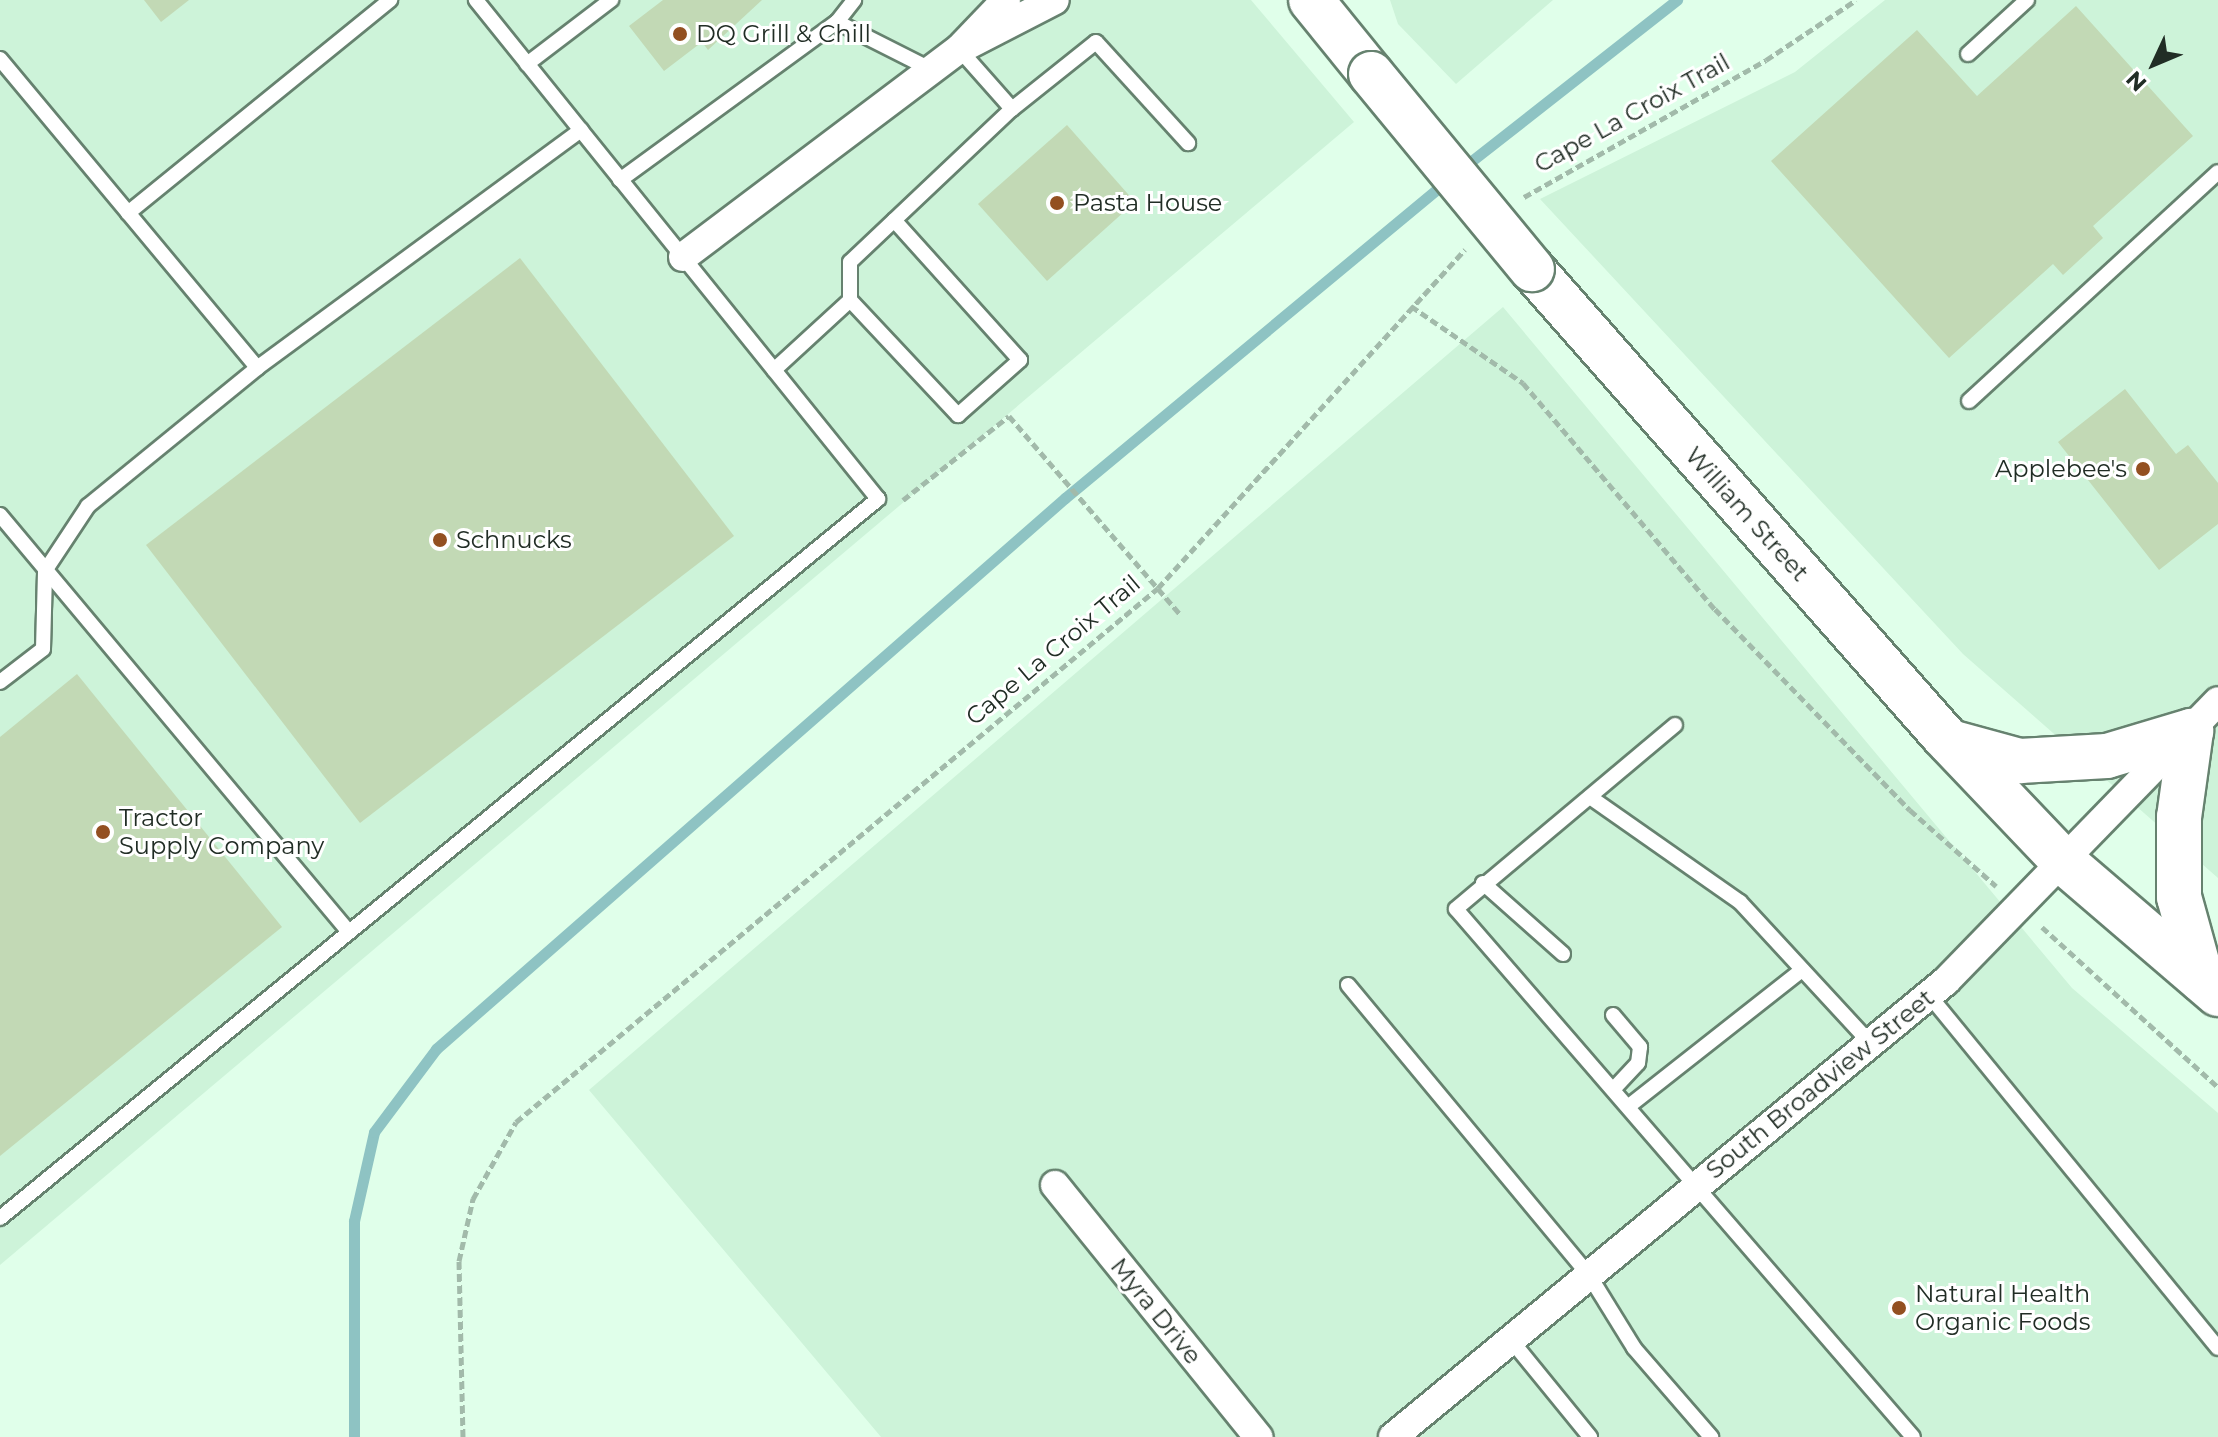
<!DOCTYPE html>
<html>
<head>
<meta charset="utf-8">
<style>
  body { margin:0 }
  #map { position:relative; width:2218px; height:1437px; overflow:hidden; background:#e0ffea; font-family:Montserrat,sans-serif }
  div>[style] { position:absolute }
  .built>* { inset:0; background:#cdf3d9 }
  .stream>* { height:11px; margin:-5.5px; padding:0 5.5px; transform-origin:5.5px; border-radius:5.5px; background:#8ec3c3 }
  .building>* { inset:0; background:#c2d9b5 }
  .path>* { height:5px; margin-top:-2.5px; transform-origin:0; background:repeating-linear-gradient(90deg,#a2baaa 0 8px,transparent 0 12px) }
  .roads { filter:drop-shadow(2px 0 #66826f) drop-shadow(-2px 0 #66826f) drop-shadow(0 2px #66826f) drop-shadow(0 -2px #66826f) }
  .service>* { height:14px; margin:-7px; padding:0 7px; transform-origin:7px; border-radius:7px; background:#fff }
  .minor>* { height:28px; margin:-14px; padding:0 14px; transform-origin:14px; border-radius:14px; background:#fff }
  .primary>* { height:44px; margin:-22px; padding:0 22px; transform-origin:22px; border-radius:22px; background:#fff }
  .bridges { filter:drop-shadow(2px 0 #66826f) drop-shadow(-2px 0 #66826f) drop-shadow(0 2px #66826f) drop-shadow(0 -2px #66826f) }
  .primary-bridge>* { height:44px; margin:-22px; padding:0 22px; transform-origin:22px; border-radius:22px; background:#fff }
  .dots>* { width:22px; height:22px; translate:-50% -50%; box-sizing:border-box; border:4px solid #fff; border-radius:50% }
  span { translate:-50% -50%; white-space:nowrap; text-align:center; line-height:1.15; -webkit-text-stroke:6px #fff; paint-order:stroke }
  .poi-label { font-size:24px; color:#212d25 }
  .left { translate:0 -50%; text-align:left }
  .right { translate:-100% -50%; text-align:right }
  .street-label { font-size:24px; color:#212d25 }
  .north { position:absolute; left:2114px; top:24px; width:80px; height:80px; -webkit-text-stroke:6px #fff; paint-order:stroke; rotate:226deg; font-size:22px; font-weight:700; line-height:32px; text-align:center; color:#212d25 }
  .north::after { content:''; display:block; margin:auto; width:28px; height:36px; background:#212d25; clip-path:polygon(50% 0,100% 100%,50% 72%,0 100%) }
</style>
</head>
<body>
<div id="map">
  <div class="built">
    <div style="clip-path:polygon(0 0,1251px 0,1354px 122px,0 1265px)"></div>
    <div style="clip-path:polygon(1390px 0,1553px 0,1456px 84px,1398px 24px)"></div>
    <div style="clip-path:polygon(1885px 0,2218px 0,2218px 878px,1963px 654px,1540px 199px,1795px 72px)"></div>
    <div style="clip-path:polygon(1503px 307px,2072px 988px,2218px 1113px,2218px 1437px,881px 1437px,589px 1090px)"></div>
  </div>
  <div class="stream">
    <div style="left:1460px;top:170px;width:276px;rotate:-38.1deg"></div>
    <div style="left:354px;top:1437px;width:216px;rotate:-90deg"></div>
    <div style="left:354px;top:1221px;width:91px;rotate:-77.3deg"></div>
    <div style="left:374px;top:1132px;width:104px;rotate:-53.2deg"></div>
    <div style="left:436px;top:1049px;width:836px;rotate:-41.22deg"></div>
    <div style="left:1065px;top:498px;width:496px;rotate:-39.7deg"></div>
  </div>
  <div class="building">
    <div style="clip-path:polygon(144px 0,189px 0,161px 22px)"></div>
    <div style="clip-path:polygon(663px 0,762px 0,708px 50px,702px 42px,664px 71px,629px 26px)"></div>
    <div style="clip-path:polygon(2076px 6px,2193px 136px,2093px 226px,2103px 238px,2063px 275px,2053px 264px,1949px 358px,1771px 161px,1917px 30px,1977px 96px)"></div>
    <div style="clip-path:polygon(1067px 125px,1135px 202px,1047px 281px,978px 204px)"></div>
    <div style="clip-path:polygon(520px 258px,734px 536px,360px 823px,146px 545px)"></div>
    <div style="clip-path:polygon(2125px 389px,2176px 454px,2188px 445px,2218px 483px,2218px 524px,2159px 570px,2058px 442px)"></div>
    <div style="clip-path:polygon(77px 674px,282px 927px,0 1156px,0 737px)"></div>
  </div>
  <div class="path">
    <div style="left:1524px;top:197px;width:278px;rotate:-29.5deg"></div>
    <div style="left:1766px;top:60px;width:108px;rotate:-33.7deg"></div>
    <div style="left:1411px;top:306px;width:136px;rotate:34.5deg"></div>
    <div style="left:1523px;top:383px;width:297px;rotate:49.7deg"></div>
    <div style="left:1715px;top:609px;width:280px;rotate:45.9deg"></div>
    <div style="left:1910px;top:810px;width:115px;rotate:41.5deg"></div>
    <div style="left:903px;top:500px;width:135px;rotate:-38.4deg"></div>
    <div style="left:1009px;top:416px;width:262px;rotate:49.2deg"></div>
    <div style="left:2042px;top:927px;width:238px;rotate:42.3deg"></div>
    <div style="left:463px;top:1437px;width:176px;rotate:-91.3deg"></div>
    <div style="left:459px;top:1261px;width:64px;rotate:-77.3deg"></div>
    <div style="left:473px;top:1199px;width:88px;rotate:-60.8deg"></div>
    <div style="left:516px;top:1122px;width:835px;rotate:-39.75deg"></div>
    <div style="left:1158px;top:588px;width:457px;rotate:-47.8deg"></div>
  </div>
  <div class="roads">
    <div class="service">
      <div style="left:837px;top:22px;width:106px;rotate:26.8deg"></div>
      <div style="left:959px;top:49px;width:80px;rotate:48.5deg"></div>
      <div style="left:1968px;top:54px;width:80px;rotate:-42.5deg"></div>
      <div style="left:0;top:59px;width:402px;rotate:50.2deg"></div>
      <div style="left:527px;top:64px;width:106px;rotate:-37.3deg"></div>
      <div style="left:620px;top:180px;width:268px;rotate:-36.1deg"></div>
      <div style="left:837px;top:22px;width:28px;rotate:-52deg"></div>
      <div style="left:128px;top:213px;width:338px;rotate:-39.1deg"></div>
      <div style="left:850px;top:300px;width:158px;rotate:46.8deg"></div>
      <div style="left:958px;top:415px;width:83px;rotate:-41.6deg"></div>
      <div style="left:1020px;top:360px;width:188px;rotate:-132deg"></div>
      <div style="left:774px;top:370px;width:103px;rotate:-42.6deg"></div>
      <div style="left:850px;top:300px;width:38px;rotate:-90deg"></div>
      <div style="left:850px;top:262px;width:223px;rotate:-43.4deg"></div>
      <div style="left:1012px;top:109px;width:107px;rotate:-38.6deg"></div>
      <div style="left:1096px;top:42px;width:137px;rotate:47.7deg"></div>
      <div style="left:1969px;top:401px;width:338px;rotate:-42.6deg"></div>
      <div style="left:0;top:515px;width:544px;rotate:50.07deg"></div>
      <div style="left:0;top:682px;width:54px;rotate:-37.5deg"></div>
      <div style="left:43px;top:649px;width:78px;rotate:-88.5deg"></div>
      <div style="left:45px;top:571px;width:78px;rotate:-56.5deg"></div>
      <div style="left:88px;top:506px;width:218px;rotate:-39.2deg"></div>
      <div style="left:257px;top:368px;width:402px;rotate:-36.3deg"></div>
      <div style="left:1675px;top:725px;width:286px;rotate:140deg"></div>
      <div style="left:1456px;top:909px;width:698px;rotate:49.12deg"></div>
      <div style="left:1590px;top:797px;width:183px;rotate:35deg"></div>
      <div style="left:1740px;top:902px;width:192px;rotate:47.3deg"></div>
      <div style="left:1483px;top:883px;width:107px;rotate:41.6deg"></div>
      <div style="left:1348px;top:985px;width:377px;rotate:50.3deg"></div>
      <div style="left:1589px;top:1275px;width:86px;rotate:58.3deg"></div>
      <div style="left:1634px;top:1348px;width:118px;rotate:49.1deg"></div>
      <div style="left:1929px;top:995px;width:456px;rotate:50.7deg"></div>
      <div style="left:1613px;top:1015px;width:42px;rotate:49.8deg"></div>
      <div style="left:1640px;top:1047px;width:16px;rotate:97deg"></div>
      <div style="left:1638px;top:1063px;width:35px;rotate:133deg"></div>
      <div style="left:1629px;top:1106px;width:220px;rotate:-38.2deg"></div>
      <div style="left:0;top:1218px;width:1135px;rotate:-39.31deg"></div>
      <div style="left:878px;top:499px;width:641px;rotate:-128.86deg"></div>
      <div style="left:1511px;top:1340px;width:125px;rotate:50.8deg"></div>
    </div>
    <div class="minor">
      <div style="left:964px;top:47px;width:102px;rotate:-27.3deg"></div>
      <div style="left:683px;top:257px;width:346px;rotate:-37deg"></div>
      <div style="left:959px;top:49px;width:68px;rotate:-46.2deg"></div>
      <div style="left:1055px;top:1185px;width:324px;rotate:51.1deg"></div>
      <div style="left:1393px;top:1437px;width:717px;rotate:-39.51deg"></div>
      <div style="left:1946px;top:981px;width:390px;rotate:-45.8deg"></div>
    </div>
    <div class="primary">
      <div style="left:1311px;top:0;width:95px;rotate:51deg"></div>
      <div style="left:1532px;top:269px;width:621px;rotate:48.59deg"></div>
      <div style="left:1943px;top:735px;width:175px;rotate:46.4deg"></div>
      <div style="left:2064px;top:862px;width:203px;rotate:40.6deg"></div>
      <div style="left:1950px;top:742px;width:73px;rotate:15.2deg"></div>
      <div style="left:2020px;top:761px;width:87px;rotate:-3.3deg"></div>
      <div style="left:2107px;top:756px;width:88px;rotate:-16.6deg"></div>
      <div style="left:2191px;top:731px;width:87px;rotate:97.9deg"></div>
      <div style="left:2179px;top:817px;width:80px;rotate:90deg"></div>
      <div style="left:2179px;top:897px;width:86px;rotate:74.5deg"></div>
    </div>
  </div>
  <div class="bridges">
    <div class="primary-bridge">
      <div style="left:1371px;top:74px;width:253px;rotate:50.5deg"></div>
    </div>
  </div>
  <div class="dots">
    <div style="left:680px;top:34px;background:#935021"></div>
    <div style="left:1057px;top:203px;background:#935021"></div>
    <div style="left:2143px;top:469px;background:#935021"></div>
    <div style="left:440px;top:540px;background:#935021"></div>
    <div style="left:103px;top:832px;background:#935021"></div>
    <div style="left:1899px;top:1308px;background:#935021"></div>
  </div>
  <div class="poi-label">
    <span class="left" style="left:696px;top:34px">DQ Grill &amp; Chill</span>
    <span class="left" style="left:1073px;top:203px">Pasta House</span>
    <span class="right" style="left:2127px;top:469px">Applebee's</span>
    <span class="left" style="left:456px;top:540px">Schnucks</span>
    <span class="left" style="left:119px;top:832px">Tractor<br>Supply Company</span>
    <span class="left" style="left:1915px;top:1308px">Natural Health<br>Organic Foods</span>
  </div>
  <div class="street-label">
    <span style="left:1632px;top:113px;rotate:-29deg">Cape La Croix Trail</span>
    <span style="left:1747px;top:514px;rotate:48deg">William Street</span>
    <span style="left:1053px;top:650px;rotate:-40deg">Cape La Croix Trail</span>
    <span style="left:1820px;top:1084px;rotate:-39deg">South Broadview Street</span>
    <span style="left:1156px;top:1311px;rotate:51deg">Myra Drive</span>
  </div>
  <div class="north">N</div>
</div>
</body>
</html>
